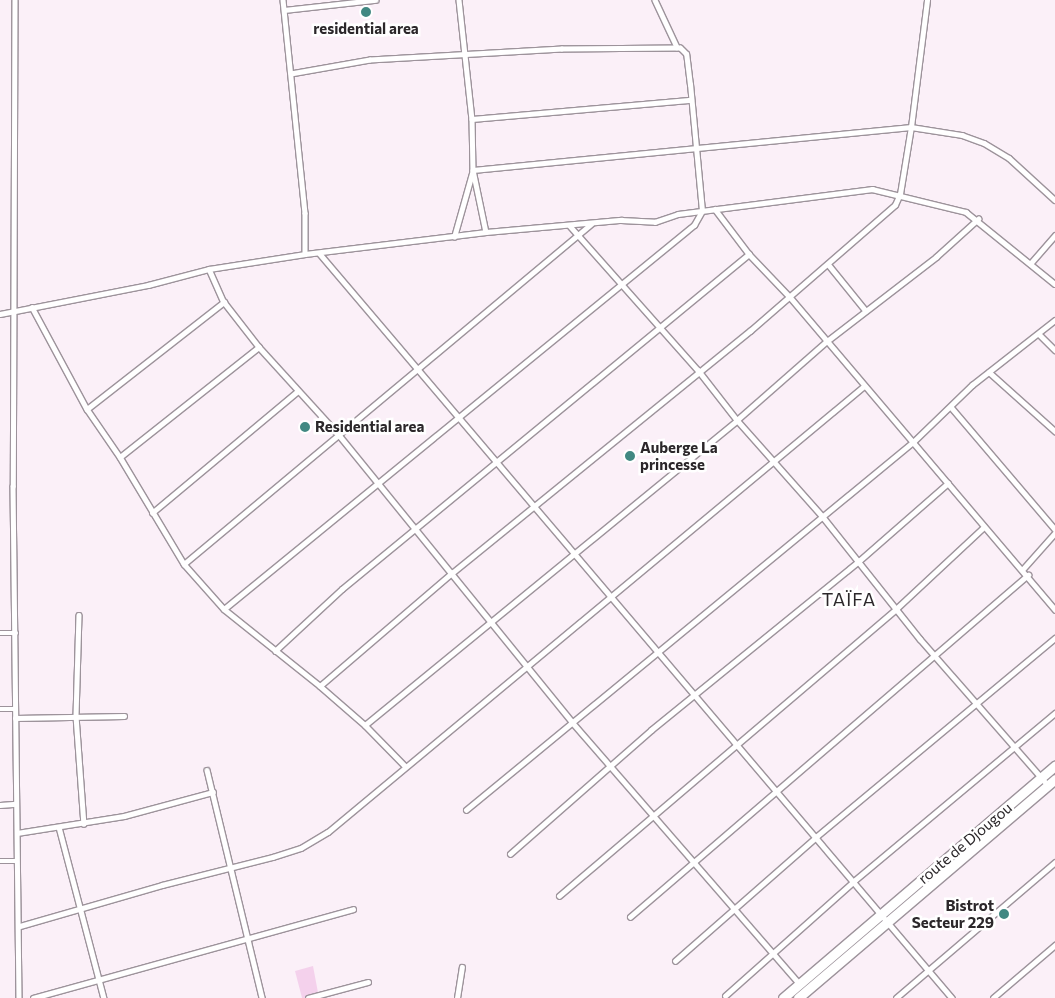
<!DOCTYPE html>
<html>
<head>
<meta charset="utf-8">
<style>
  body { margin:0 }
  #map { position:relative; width:1055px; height:998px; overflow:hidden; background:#fbf0f8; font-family:Commissioner,sans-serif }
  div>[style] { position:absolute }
  .green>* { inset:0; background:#f4d1ec }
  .roads { filter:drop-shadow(1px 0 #9d939b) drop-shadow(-1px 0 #9d939b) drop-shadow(0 1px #9d939b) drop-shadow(0 -1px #9d939b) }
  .street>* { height:4.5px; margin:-2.25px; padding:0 2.25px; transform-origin:2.25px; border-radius:2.25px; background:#fff }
  .highway>* { height:9px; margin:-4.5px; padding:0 4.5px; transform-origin:4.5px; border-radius:4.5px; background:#fff }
  .dots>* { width:14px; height:14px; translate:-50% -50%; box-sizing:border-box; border:2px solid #fff; border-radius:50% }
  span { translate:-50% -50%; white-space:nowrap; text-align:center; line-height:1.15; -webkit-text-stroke:5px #fff; paint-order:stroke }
  .poi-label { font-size:15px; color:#2b272a; font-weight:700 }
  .left { translate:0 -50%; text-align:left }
  .right { translate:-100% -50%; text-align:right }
  .street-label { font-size:15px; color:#2b272a }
  .quarter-label { font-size:18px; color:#2b272a; letter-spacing:1px }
</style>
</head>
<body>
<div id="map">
  <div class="green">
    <div style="clip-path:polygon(313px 966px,319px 998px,302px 998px,295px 971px)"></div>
  </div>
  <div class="roads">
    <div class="street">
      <div style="left:15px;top:0;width:486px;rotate:90.2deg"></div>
      <div style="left:13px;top:486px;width:512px;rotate:89.33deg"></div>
      <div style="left:283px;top:0;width:214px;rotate:84.1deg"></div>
      <div style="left:305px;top:213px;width:41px;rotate:90deg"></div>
      <div style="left:459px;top:0;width:120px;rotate:83.8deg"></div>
      <div style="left:472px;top:119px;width:51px;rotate:88.9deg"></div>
      <div style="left:473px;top:170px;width:63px;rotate:78.2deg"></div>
      <div style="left:655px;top:0;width:52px;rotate:64.9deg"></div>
      <div style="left:284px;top:10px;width:92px;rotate:-6.3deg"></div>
      <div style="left:472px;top:119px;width:220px;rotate:-5deg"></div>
      <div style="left:715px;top:209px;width:56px;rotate:52.9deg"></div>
      <div style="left:749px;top:254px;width:59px;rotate:46.4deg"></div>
      <div style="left:790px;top:297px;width:410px;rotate:49.7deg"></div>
      <div style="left:570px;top:226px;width:193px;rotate:48.4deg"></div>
      <div style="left:698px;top:370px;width:63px;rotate:52deg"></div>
      <div style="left:737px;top:420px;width:130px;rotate:48.4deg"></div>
      <div style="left:823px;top:517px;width:156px;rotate:51.5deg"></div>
      <div style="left:920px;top:639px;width:194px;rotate:48.8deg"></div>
      <div style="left:454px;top:237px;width:70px;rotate:-74.2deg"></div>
      <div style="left:473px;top:170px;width:440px;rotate:-5.6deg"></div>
      <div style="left:911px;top:127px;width:52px;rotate:8.9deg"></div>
      <div style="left:962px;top:135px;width:23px;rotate:20deg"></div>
      <div style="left:984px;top:143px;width:29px;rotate:31deg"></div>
      <div style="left:1009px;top:158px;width:62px;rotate:42.4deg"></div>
      <div style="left:320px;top:254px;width:976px;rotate:49.65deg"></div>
      <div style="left:828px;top:264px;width:60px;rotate:51deg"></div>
      <div style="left:1030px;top:264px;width:38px;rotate:-49deg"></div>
      <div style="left:209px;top:269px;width:36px;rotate:66deg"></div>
      <div style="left:224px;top:302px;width:57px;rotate:52.1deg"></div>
      <div style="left:259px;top:347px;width:119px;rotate:47.7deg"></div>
      <div style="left:339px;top:435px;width:370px;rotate:50.9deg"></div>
      <div style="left:572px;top:722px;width:347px;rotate:49deg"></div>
      <div style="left:32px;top:307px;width:116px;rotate:61.7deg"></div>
      <div style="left:87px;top:409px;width:58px;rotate:55.5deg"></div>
      <div style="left:120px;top:457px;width:125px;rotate:59.1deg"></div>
      <div style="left:184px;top:564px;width:60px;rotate:48.4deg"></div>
      <div style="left:224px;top:609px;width:123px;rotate:38.7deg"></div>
      <div style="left:320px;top:686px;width:174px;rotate:-40.6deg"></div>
      <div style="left:452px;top:573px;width:384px;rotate:-39.1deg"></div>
      <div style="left:750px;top:331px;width:192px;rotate:-41deg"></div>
      <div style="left:895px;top:205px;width:12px;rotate:-66deg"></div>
      <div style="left:900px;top:194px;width:68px;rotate:-80.7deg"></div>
      <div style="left:911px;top:127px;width:128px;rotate:-82.8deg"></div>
      <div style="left:0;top:314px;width:151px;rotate:-11.1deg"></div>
      <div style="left:148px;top:285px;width:63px;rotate:-14.7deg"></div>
      <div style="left:209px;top:269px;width:97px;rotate:-8.9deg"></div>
      <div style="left:305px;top:254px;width:182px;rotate:-6.9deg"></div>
      <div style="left:486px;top:232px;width:136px;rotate:-5.1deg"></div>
      <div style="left:621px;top:220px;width:34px;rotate:3deg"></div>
      <div style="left:655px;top:222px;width:24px;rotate:-19deg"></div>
      <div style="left:678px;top:214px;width:196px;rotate:-7.3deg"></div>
      <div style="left:872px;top:189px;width:97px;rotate:13.7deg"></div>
      <div style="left:966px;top:212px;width:114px;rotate:39deg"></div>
      <div style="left:1039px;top:334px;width:23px;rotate:45deg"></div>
      <div style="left:989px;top:372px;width:89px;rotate:41.8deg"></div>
      <div style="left:951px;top:407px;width:160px;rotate:49.6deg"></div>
      <div style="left:87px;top:409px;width:174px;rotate:-38deg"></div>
      <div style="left:120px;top:457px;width:177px;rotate:-38.4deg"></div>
      <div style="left:152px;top:513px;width:190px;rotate:-39.9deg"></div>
      <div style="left:184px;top:564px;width:530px;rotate:-39.87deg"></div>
      <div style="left:1023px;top:569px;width:48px;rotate:-48.4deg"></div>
      <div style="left:224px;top:609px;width:607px;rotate:-39.25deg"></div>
      <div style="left:694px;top:225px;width:16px;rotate:-60deg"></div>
      <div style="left:702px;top:211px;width:127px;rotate:-95.4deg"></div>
      <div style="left:690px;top:85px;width:31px;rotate:-97deg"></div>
      <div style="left:686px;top:54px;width:8px;rotate:-135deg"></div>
      <div style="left:680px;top:48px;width:118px;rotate:179.5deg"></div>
      <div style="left:562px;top:49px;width:192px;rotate:176.7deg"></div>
      <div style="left:370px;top:60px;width:80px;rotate:170deg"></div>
      <div style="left:79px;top:615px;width:101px;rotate:91.7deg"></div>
      <div style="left:76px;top:716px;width:108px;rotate:85.8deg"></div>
      <div style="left:0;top:633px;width:16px"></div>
      <div style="left:275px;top:651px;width:91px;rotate:-42.8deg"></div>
      <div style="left:342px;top:589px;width:527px;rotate:-39.46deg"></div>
      <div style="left:320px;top:686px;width:60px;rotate:40.9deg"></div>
      <div style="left:365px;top:725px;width:57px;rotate:45.7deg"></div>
      <div style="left:0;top:709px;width:14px"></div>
      <div style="left:15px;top:718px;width:109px;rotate:-1.1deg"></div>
      <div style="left:365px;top:725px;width:481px;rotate:-39.3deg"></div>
      <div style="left:737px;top:420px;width:120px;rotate:-41.3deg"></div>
      <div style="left:827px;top:341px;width:138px;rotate:-37.6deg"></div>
      <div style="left:936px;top:257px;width:57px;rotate:-42.1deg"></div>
      <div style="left:207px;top:770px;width:235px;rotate:76.4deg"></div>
      <div style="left:0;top:805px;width:16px;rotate:-4deg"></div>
      <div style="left:466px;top:810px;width:579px;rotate:-39.46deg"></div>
      <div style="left:913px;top:442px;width:82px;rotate:-44deg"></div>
      <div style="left:972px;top:385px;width:105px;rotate:-38.1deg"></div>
      <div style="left:59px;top:827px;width:177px;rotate:75.3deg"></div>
      <div style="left:17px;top:833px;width:108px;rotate:-9deg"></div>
      <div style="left:124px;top:816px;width:92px;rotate:-15.1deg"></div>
      <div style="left:510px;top:854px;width:188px;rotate:-41.3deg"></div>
      <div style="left:651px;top:730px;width:268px;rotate:-39.1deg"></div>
      <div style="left:859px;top:561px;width:118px;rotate:-41.2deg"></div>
      <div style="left:0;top:861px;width:17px"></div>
      <div style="left:559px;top:896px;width:443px;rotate:-40.4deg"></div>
      <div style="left:896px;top:609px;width:120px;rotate:-43deg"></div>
      <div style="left:630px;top:917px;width:525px;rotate:-40.67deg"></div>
      <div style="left:20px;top:926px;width:148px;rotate:-16.1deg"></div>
      <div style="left:162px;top:885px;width:114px;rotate:-14.2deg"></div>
      <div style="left:273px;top:857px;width:29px;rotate:-18deg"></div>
      <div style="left:301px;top:848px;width:31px;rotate:-31deg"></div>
      <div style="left:328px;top:832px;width:697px;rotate:-39.76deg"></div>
      <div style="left:675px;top:961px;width:188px;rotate:-41.3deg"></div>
      <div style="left:816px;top:837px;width:311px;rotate:-39.8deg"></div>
      <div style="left:725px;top:996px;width:173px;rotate:-41.7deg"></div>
      <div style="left:854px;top:881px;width:262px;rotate:-39.9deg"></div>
      <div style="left:33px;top:998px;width:332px;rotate:-15.5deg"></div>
      <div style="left:308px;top:998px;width:62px;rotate:-14.9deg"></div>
      <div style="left:457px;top:998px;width:31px;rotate:-81deg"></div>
      <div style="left:896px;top:998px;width:209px;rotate:-40.5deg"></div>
      <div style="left:993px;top:998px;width:82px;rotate:-40.5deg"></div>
    </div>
    <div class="highway">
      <div style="left:783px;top:998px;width:358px;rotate:-40.5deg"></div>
      <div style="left:798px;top:998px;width:338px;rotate:-40.4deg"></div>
    </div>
  </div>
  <div class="dots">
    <div style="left:366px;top:12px;background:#418882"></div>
    <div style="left:305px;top:427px;background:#418882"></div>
    <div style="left:630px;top:456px;background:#418882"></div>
    <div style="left:1004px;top:914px;background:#418882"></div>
  </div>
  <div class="poi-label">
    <span style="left:366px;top:29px">residential area</span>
    <span class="left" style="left:315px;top:427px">Residential area</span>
    <span class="left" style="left:640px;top:456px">Auberge La<br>princesse</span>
    <span class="right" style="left:994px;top:914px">Bistrot<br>Secteur 229</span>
  </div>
  <div class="street-label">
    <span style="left:965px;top:843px;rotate:-40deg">route de Djougou</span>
  </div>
  <div class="quarter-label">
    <span style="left:849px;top:599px">TAÏFA</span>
  </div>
</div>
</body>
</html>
